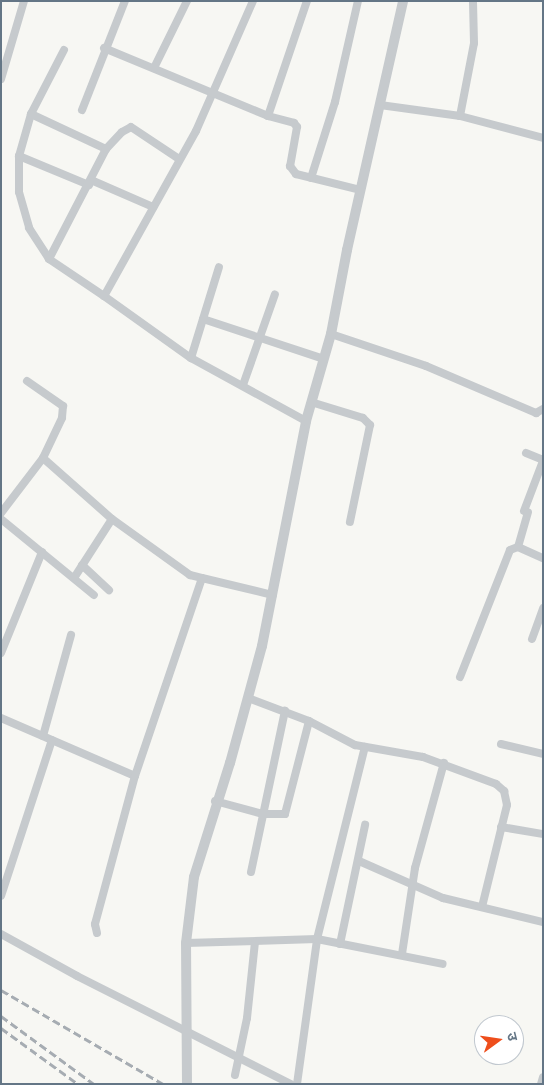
<!DOCTYPE html>
<html>
<head>
<meta charset="utf-8">
<style>
  body { margin:0 }
  #map { position:relative; width:544px; height:1085px; overflow:hidden; background:#f7f7f3; font-family:"Titillium Web","Noto Sans Devanagari",sans-serif }
  div>[style] { position:absolute }
  .minor>* { height:8px; margin:-4px; padding:0 4px; transform-origin:4px; border-radius:4px; background:#c6cacd }
  .tertiary>* { height:10px; margin:-5px; padding:0 5px; transform-origin:5px; border-radius:5px; background:#c6cacd }
  .rail>* { height:3px; margin-top:-1.5px; transform-origin:0; background:repeating-linear-gradient(90deg,#a6acb2 0 8px,transparent 0 12px) }
  span { translate:-50% -50%; white-space:nowrap; text-align:center; line-height:1.15; -webkit-text-stroke:5px #fff; paint-order:stroke }
  .frame { position:absolute; inset:0; border:2px solid #647686; pointer-events:none }
  .north { position:absolute; left:474px; top:1015px; width:50px; height:50px; box-sizing:border-box; background:#fff; border:1px solid #c1c8cf; border-radius:50%; rotate:76deg; font-size:14px; font-weight:700; line-height:20px; text-align:center; color:#647686 }
  .north::after { content:''; display:block; margin:auto; width:18px; height:22px; background:#ee4e1c; clip-path:polygon(50% 0,100% 100%,50% 72%,0 100%) }
</style>
</head>
<body>
<div id="map">
  <div class="minor">
    <div style="left:253px;top:1px;width:142px;rotate:113.7deg"></div>
    <div style="left:196px;top:131px;width:189px;rotate:119.1deg"></div>
    <div style="left:104px;top:296px;width:107px;rotate:35.5deg"></div>
    <div style="left:191px;top:358px;width:131px;rotate:28.7deg"></div>
    <div style="left:104px;top:48px;width:178px;rotate:22.5deg"></div>
    <div style="left:268px;top:116px;width:27px;rotate:15deg"></div>
    <div style="left:294px;top:123px;width:5px;rotate:53deg"></div>
    <div style="left:297px;top:127px;width:40px;rotate:100deg"></div>
    <div style="left:290px;top:166px;width:10px;rotate:53deg"></div>
    <div style="left:296px;top:174px;width:66px;rotate:14deg"></div>
    <div style="left:64px;top:50px;width:72px;rotate:117.3deg"></div>
    <div style="left:31px;top:114px;width:83px;rotate:25deg"></div>
    <div style="left:154px;top:68px;width:75px;rotate:-63.8deg"></div>
    <div style="left:1px;top:79px;width:81px;rotate:-73.6deg"></div>
    <div style="left:380px;top:105px;width:81px;rotate:7.8deg"></div>
    <div style="left:460px;top:116px;width:86px;rotate:14.8deg"></div>
    <div style="left:82px;top:110px;width:117px;rotate:-68.5deg"></div>
    <div style="left:31px;top:114px;width:44px;rotate:105.9deg"></div>
    <div style="left:19px;top:156px;width:36px;rotate:90deg"></div>
    <div style="left:19px;top:192px;width:37px;rotate:74deg"></div>
    <div style="left:29px;top:228px;width:37px;rotate:57deg"></div>
    <div style="left:49px;top:259px;width:66px;rotate:33.9deg"></div>
    <div style="left:268px;top:116px;width:121px;rotate:-71.3deg"></div>
    <div style="left:460px;top:116px;width:74px;rotate:-79.1deg"></div>
    <div style="left:474px;top:43px;width:42px;rotate:-91.4deg"></div>
    <div style="left:19px;top:156px;width:76px;rotate:22.5deg"></div>
    <div style="left:311px;top:178px;width:80px;rotate:-72.5deg"></div>
    <div style="left:335px;top:102px;width:104px;rotate:-77.2deg"></div>
    <div style="left:91px;top:180px;width:68px;rotate:23.5deg"></div>
    <div style="left:49px;top:259px;width:124px;rotate:-62.6deg"></div>
    <div style="left:106px;top:149px;width:23px;rotate:-47deg"></div>
    <div style="left:122px;top:132px;width:10px;rotate:-29deg"></div>
    <div style="left:131px;top:127px;width:58px;rotate:33.7deg"></div>
    <div style="left:203px;top:319px;width:127px;rotate:18.3deg"></div>
    <div style="left:331px;top:334px;width:100px;rotate:18.6deg"></div>
    <div style="left:426px;top:366px;width:120px;rotate:23.1deg"></div>
    <div style="left:536px;top:413px;width:8px;rotate:-30deg"></div>
    <div style="left:191px;top:358px;width:95px;rotate:-72.9deg"></div>
    <div style="left:27px;top:381px;width:44px;rotate:34.8deg"></div>
    <div style="left:63px;top:406px;width:12px;rotate:95deg"></div>
    <div style="left:62px;top:418px;width:44px;rotate:115.4deg"></div>
    <div style="left:243px;top:385px;width:96px;rotate:-70.6deg"></div>
    <div style="left:311px;top:402px;width:54px;rotate:17.1deg"></div>
    <div style="left:363px;top:418px;width:10px;rotate:45deg"></div>
    <div style="left:370px;top:425px;width:99px;rotate:101.7deg"></div>
    <div style="left:526px;top:453px;width:18px;rotate:22deg"></div>
    <div style="left:524px;top:511px;width:53px;rotate:-69.2deg"></div>
    <div style="left:1px;top:513px;width:69px;rotate:-52.6deg"></div>
    <div style="left:43px;top:458px;width:92px;rotate:41.5deg"></div>
    <div style="left:112px;top:519px;width:96px;rotate:35.7deg"></div>
    <div style="left:190px;top:575px;width:12px;rotate:14deg"></div>
    <div style="left:1px;top:519px;width:120px;rotate:39.3deg"></div>
    <div style="left:518px;top:547px;width:36px;rotate:-74deg"></div>
    <div style="left:82px;top:565px;width:37px;rotate:43deg"></div>
    <div style="left:74px;top:578px;width:70px;rotate:-57.2deg"></div>
    <div style="left:532px;top:639px;width:33px;rotate:-70deg"></div>
    <div style="left:1px;top:653px;width:109px;rotate:-67.9deg"></div>
    <div style="left:460px;top:677px;width:136px;rotate:-68.5deg"></div>
    <div style="left:510px;top:550px;width:9px;rotate:-21deg"></div>
    <div style="left:518px;top:547px;width:27px;rotate:24deg"></div>
    <div style="left:248px;top:698px;width:65px;rotate:20.7deg"></div>
    <div style="left:309px;top:721px;width:52px;rotate:27.6deg"></div>
    <div style="left:355px;top:745px;width:69px;rotate:10deg"></div>
    <div style="left:423px;top:757px;width:78px;rotate:20.3deg"></div>
    <div style="left:496px;top:784px;width:11px;rotate:41deg"></div>
    <div style="left:504px;top:791px;width:14px;rotate:78deg"></div>
    <div style="left:507px;top:805px;width:105px;rotate:103.8deg"></div>
    <div style="left:1px;top:718px;width:146px;rotate:23.4deg"></div>
    <div style="left:43px;top:736px;width:105px;rotate:-74.5deg"></div>
    <div style="left:501px;top:744px;width:43px;rotate:13.4deg"></div>
    <div style="left:215px;top:801px;width:50px;rotate:15.2deg"></div>
    <div style="left:263px;top:814px;width:22px"></div>
    <div style="left:285px;top:814px;width:96px;rotate:-75.5deg"></div>
    <div style="left:501px;top:827px;width:43px;rotate:9.5deg"></div>
    <div style="left:359px;top:861px;width:92px;rotate:23.8deg"></div>
    <div style="left:443px;top:898px;width:103px;rotate:13.5deg"></div>
    <div style="left:251px;top:872px;width:165px;rotate:-78.1deg"></div>
    <div style="left:1px;top:896px;width:164px;rotate:-71.9deg"></div>
    <div style="left:97px;top:933px;width:9px;rotate:-103deg"></div>
    <div style="left:95px;top:924px;width:153px;rotate:-74.9deg"></div>
    <div style="left:135px;top:776px;width:209px;rotate:-71.3deg"></div>
    <div style="left:202px;top:578px;width:73px;rotate:13.5deg"></div>
    <div style="left:1px;top:934px;width:87px;rotate:28.9deg"></div>
    <div style="left:77px;top:976px;width:240px;rotate:26.8deg"></div>
    <div style="left:186px;top:943px;width:131px;rotate:-1.7deg"></div>
    <div style="left:317px;top:939px;width:128px;rotate:11.2deg"></div>
    <div style="left:340px;top:944px;width:122px;rotate:-78.1deg"></div>
    <div style="left:402px;top:954px;width:87px;rotate:-81.4deg"></div>
    <div style="left:415px;top:868px;width:109px;rotate:-74.6deg"></div>
    <div style="left:235px;top:1075px;width:58px;rotate:-78.1deg"></div>
    <div style="left:247px;top:1018px;width:76px;rotate:-84deg"></div>
    <div style="left:297px;top:1084px;width:146px;rotate:-82.1deg"></div>
    <div style="left:317px;top:939px;width:198px;rotate:-76deg"></div>
    <div style="left:541px;top:1084px;width:7px;rotate:-74deg"></div>
  </div>
  <div class="tertiary">
    <div style="left:187px;top:1084px;width:141px;rotate:-90.4deg"></div>
    <div style="left:186px;top:943px;width:66px;rotate:-83.1deg"></div>
    <div style="left:194px;top:877px;width:120px;rotate:-72.5deg"></div>
    <div style="left:230px;top:763px;width:121px;rotate:-74.7deg"></div>
    <div style="left:262px;top:646px;width:229px;rotate:-78.9deg"></div>
    <div style="left:306px;top:421px;width:91px;rotate:-74deg"></div>
    <div style="left:331px;top:334px;width:86px;rotate:-79.2deg"></div>
    <div style="left:347px;top:250px;width:255px;rotate:-77.3deg"></div>
  </div>
  <div class="rail">
    <div style="left:1px;top:990px;width:187px;rotate:30.1deg"></div>
    <div style="left:1px;top:1016px;width:115px;rotate:36.2deg"></div>
    <div style="left:1px;top:1028px;width:95px;rotate:36deg"></div>
  </div>
  <div class="frame"></div>
  <div class="north">उ</div>
</div>
</body>
</html>
